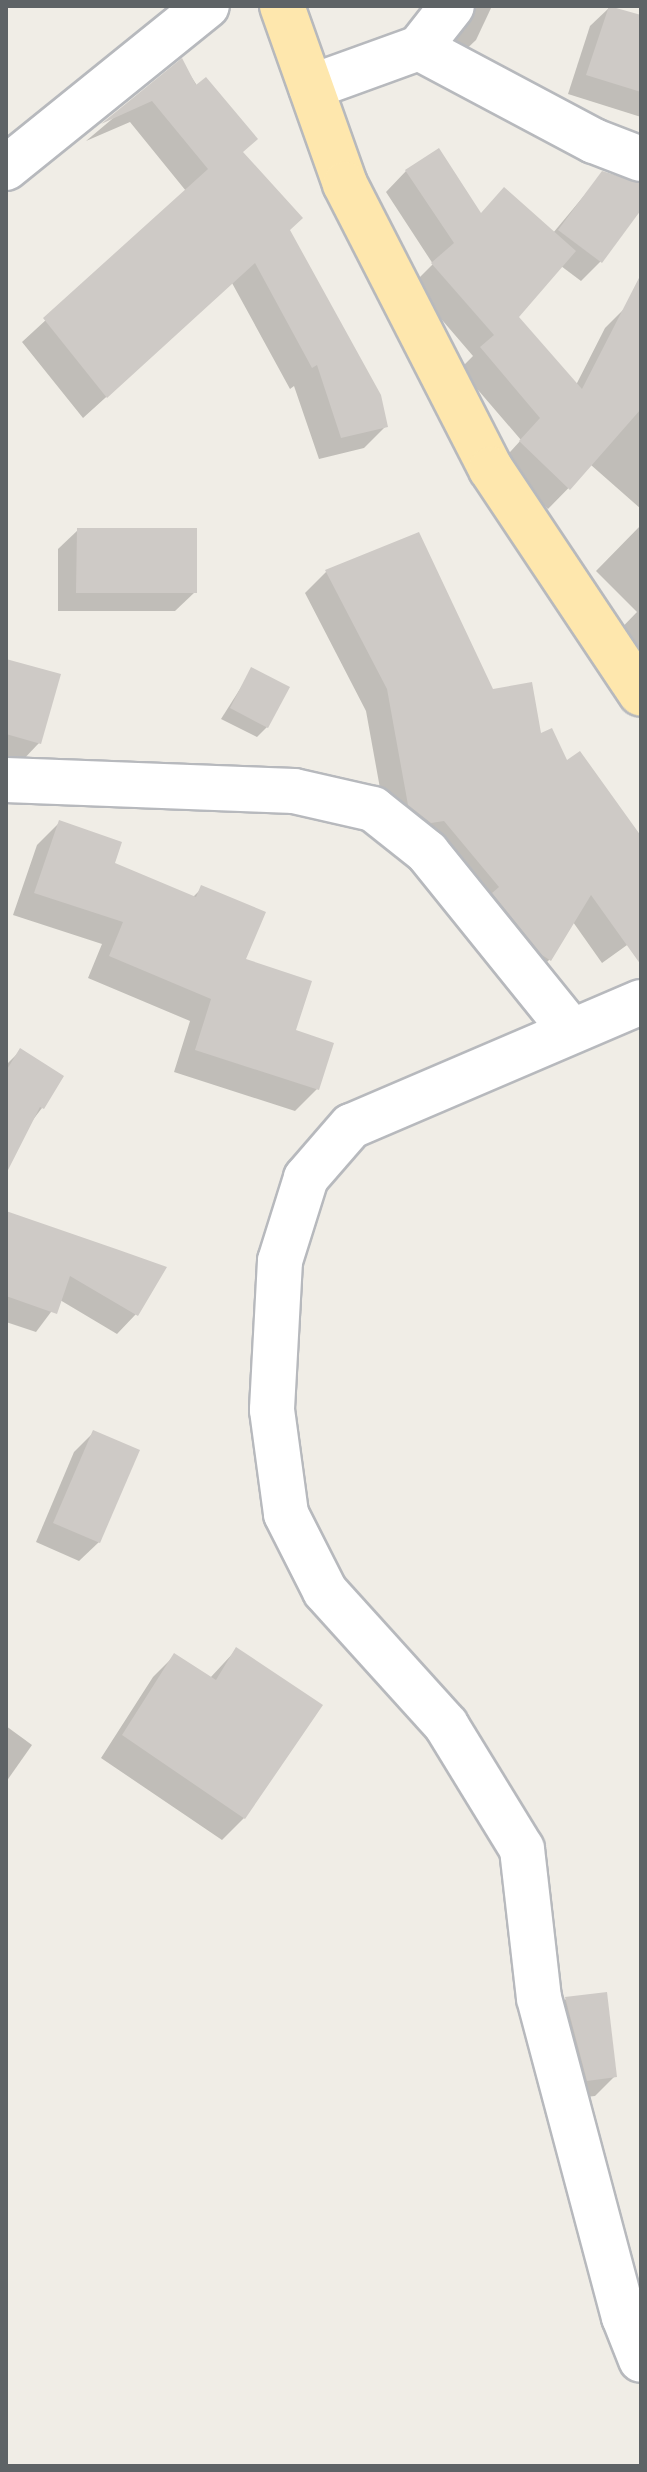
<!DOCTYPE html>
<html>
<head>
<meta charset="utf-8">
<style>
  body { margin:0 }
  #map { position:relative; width:647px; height:2472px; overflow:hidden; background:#f0ede6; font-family:"Fira Sans",sans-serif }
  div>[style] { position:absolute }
  .shadow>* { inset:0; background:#0003 }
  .building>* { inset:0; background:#cecac6 }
  .roads { filter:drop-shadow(2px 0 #b7b9bd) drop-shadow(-2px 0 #b7b9bd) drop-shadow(0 2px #b7b9bd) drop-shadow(0 -2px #b7b9bd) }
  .minor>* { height:44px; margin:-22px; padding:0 22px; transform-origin:22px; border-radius:22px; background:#fff }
  .primary>* { height:44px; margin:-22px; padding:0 22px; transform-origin:22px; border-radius:22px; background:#fee7ad }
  span { translate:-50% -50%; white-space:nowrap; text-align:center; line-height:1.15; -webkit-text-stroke:8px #fff; paint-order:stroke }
  .frame { position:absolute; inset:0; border:8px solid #5e6366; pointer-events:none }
</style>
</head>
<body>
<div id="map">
  <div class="shadow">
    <div style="clip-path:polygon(446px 6px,492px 6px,476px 40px,456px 59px)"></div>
    <div style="clip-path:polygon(610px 7px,641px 17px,641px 117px,568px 94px,590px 26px)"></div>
    <div style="clip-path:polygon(181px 61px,241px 153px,386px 426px,364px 448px,319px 459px,294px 386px,290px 389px,232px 283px,83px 418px,22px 342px,186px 191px,130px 122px,86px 141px)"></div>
    <div style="clip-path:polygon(406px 171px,480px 215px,553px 233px,603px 173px,641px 184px,641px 207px,600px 262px,581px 281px,561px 266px,516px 317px,576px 385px,605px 328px,626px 307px,641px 315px,641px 509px,591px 465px,548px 509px,500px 463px,521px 440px,460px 369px,473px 356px,412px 285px,433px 264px,386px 192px)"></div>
    <div style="clip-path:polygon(641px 525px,641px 678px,606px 644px,637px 612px,596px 571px)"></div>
    <div style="clip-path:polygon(78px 530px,195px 592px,175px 611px,58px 611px,58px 549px)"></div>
    <div style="clip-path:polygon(327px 571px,492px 692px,641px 840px,641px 935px,602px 963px,573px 922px,550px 959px,528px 981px,387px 827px,366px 711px,305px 593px)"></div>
    <div style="clip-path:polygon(6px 661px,39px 743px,20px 763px,6px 759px)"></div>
    <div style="clip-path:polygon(252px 670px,267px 727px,257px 737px,221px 719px)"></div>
    <div style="clip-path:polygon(59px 823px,112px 864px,192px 898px,202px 888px,243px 961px,294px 1032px,317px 1089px,295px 1111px,174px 1072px,190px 1021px,88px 978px,102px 944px,13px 915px,37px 845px)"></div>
    <div style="clip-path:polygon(20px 1051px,42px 1108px,6px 1155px,6px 1065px)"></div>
    <div style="clip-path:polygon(6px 1213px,136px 1314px,117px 1334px,60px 1300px,36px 1332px,6px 1322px)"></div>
    <div style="clip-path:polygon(94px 1432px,99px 1542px,79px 1561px,36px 1542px,74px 1452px)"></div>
    <div style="clip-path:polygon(236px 1650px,244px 1818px,222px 1840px,101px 1758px,153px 1677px,175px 1655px,210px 1678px)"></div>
    <div style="clip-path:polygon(6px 1726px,32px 1745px,6px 1782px)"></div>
    <div style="clip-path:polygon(566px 1999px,615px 2076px,595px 2096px,568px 2099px,546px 2018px)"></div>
    <div style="clip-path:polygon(641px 2277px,641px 2362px,617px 2301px)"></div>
  </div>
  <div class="building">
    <div style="clip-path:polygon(609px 6px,641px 15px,641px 92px,586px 75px)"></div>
    <div style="clip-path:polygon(182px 58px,196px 85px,206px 77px,258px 139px,243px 152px,303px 218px,290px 230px,381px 395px,388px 427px,341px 438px,317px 365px,312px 368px,255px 263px,107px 398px,43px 318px,208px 169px,152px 101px,101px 124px)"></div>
    <div style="clip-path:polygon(439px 148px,481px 213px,504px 187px,576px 251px,519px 317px,582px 389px,641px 274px,641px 409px,570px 490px,519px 441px,540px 418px,480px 347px,494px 335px,431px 263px,454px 243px,405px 170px)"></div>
    <div style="clip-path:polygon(602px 171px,641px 183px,641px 210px,602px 263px,558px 230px)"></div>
    <div style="clip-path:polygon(77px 528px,197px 528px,197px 593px,76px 593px)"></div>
    <div style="clip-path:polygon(419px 532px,493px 689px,532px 682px,541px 733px,552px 728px,567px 760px,580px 751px,641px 836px,641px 965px,591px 895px,551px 961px,542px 955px,492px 893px,499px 887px,444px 821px,431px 823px,408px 805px,387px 689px,325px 570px)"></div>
    <div style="clip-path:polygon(6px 659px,61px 674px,41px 744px,6px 734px)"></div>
    <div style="clip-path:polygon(251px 667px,290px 687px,268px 728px,230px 708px)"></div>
    <div style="clip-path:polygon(59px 820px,122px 842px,115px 863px,196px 897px,201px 885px,266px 912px,246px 959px,312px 981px,296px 1030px,334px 1043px,319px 1090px,195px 1050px,211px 999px,109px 956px,123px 922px,34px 893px)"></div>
    <div style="clip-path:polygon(20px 1048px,64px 1076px,44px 1109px,40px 1107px,6px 1174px,6px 1071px)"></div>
    <div style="clip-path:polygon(6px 1211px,119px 1250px,167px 1267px,138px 1316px,70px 1276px,57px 1314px,6px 1296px)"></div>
    <div style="clip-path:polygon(93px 1430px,140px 1450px,100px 1543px,53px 1523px)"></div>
    <div style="clip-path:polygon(236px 1647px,323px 1705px,245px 1819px,122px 1735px,174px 1653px,216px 1680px)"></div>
    <div style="clip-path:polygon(607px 1992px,617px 2077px,587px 2081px,565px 1997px)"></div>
  </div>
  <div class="roads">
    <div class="minor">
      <div style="left:419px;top:48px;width:198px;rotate:28deg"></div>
      <div style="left:594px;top:141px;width:50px;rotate:21deg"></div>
      <div style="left:311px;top:87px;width:115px;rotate:-19.9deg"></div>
      <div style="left:419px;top:48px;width:53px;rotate:-51.8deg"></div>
      <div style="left:6px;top:168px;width:258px;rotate:-38.9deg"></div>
      <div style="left:6px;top:780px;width:288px;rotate:2.2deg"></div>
      <div style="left:294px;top:791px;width:81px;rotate:12.8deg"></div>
      <div style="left:373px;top:809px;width:69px;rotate:38.5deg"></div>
      <div style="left:427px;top:852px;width:228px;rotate:51.1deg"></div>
      <div style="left:641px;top:1002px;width:315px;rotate:156.8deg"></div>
      <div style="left:351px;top:1126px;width:69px;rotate:130.9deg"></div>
      <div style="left:306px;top:1178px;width:87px;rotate:107.4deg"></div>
      <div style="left:280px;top:1261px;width:149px;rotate:93.1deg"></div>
      <div style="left:272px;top:1410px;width:105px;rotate:82.3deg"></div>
      <div style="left:286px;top:1514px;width:86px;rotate:63.1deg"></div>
      <div style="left:325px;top:1591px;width:181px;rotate:47.9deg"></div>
      <div style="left:446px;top:1725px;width:145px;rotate:58.5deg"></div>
      <div style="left:522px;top:1849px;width:150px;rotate:83.5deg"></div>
      <div style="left:539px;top:1998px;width:330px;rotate:75.1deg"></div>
      <div style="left:624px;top:2317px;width:46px;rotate:68.4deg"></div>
    </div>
    <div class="primary">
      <div style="left:282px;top:6px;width:189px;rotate:70.5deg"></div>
      <div style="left:345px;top:184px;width:320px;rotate:62.9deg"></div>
      <div style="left:491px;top:469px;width:270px;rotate:56.3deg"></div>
    </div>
  </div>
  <div class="frame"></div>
</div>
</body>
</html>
